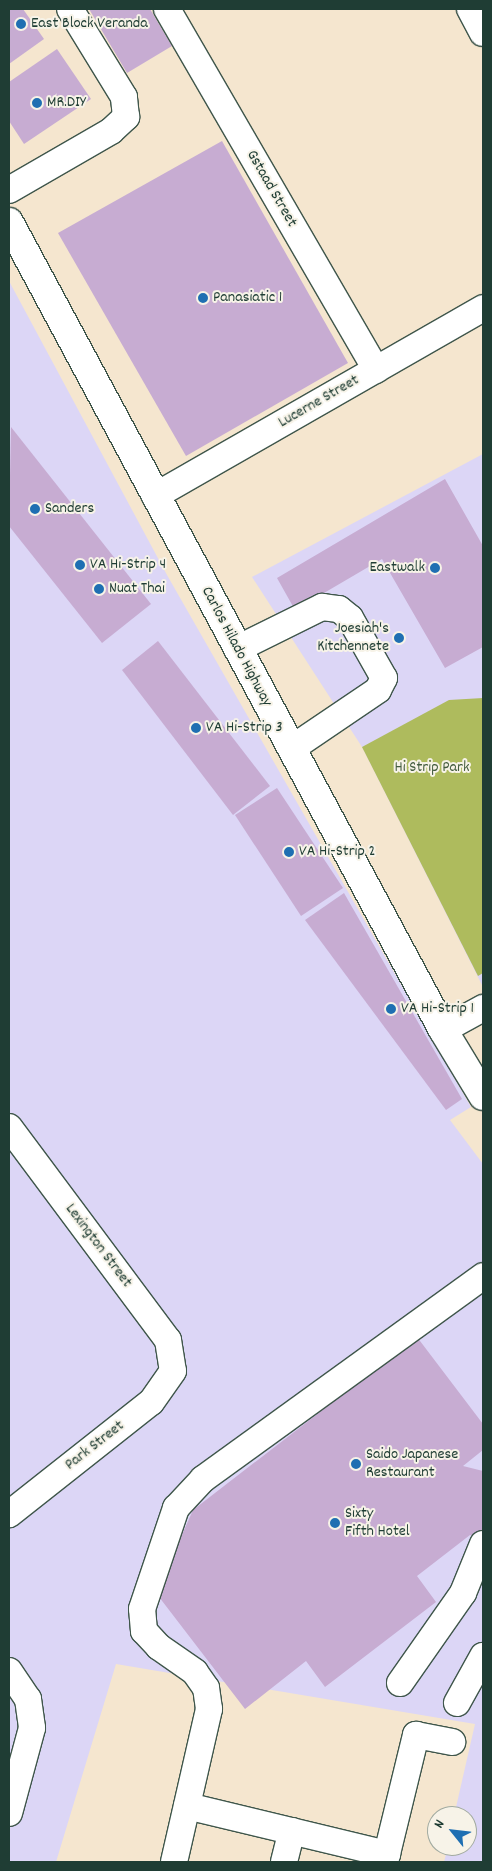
<!DOCTYPE html>
<html>
<head>
<meta charset="utf-8">
<style>
  body { margin:0 }
  #map { position:relative; width:492px; height:1871px; overflow:hidden; background:#f5e6cf; font-family:Dekko,sans-serif }
  div>[style] { position:absolute }
  .built>* { inset:0; background:#dcd6f6 }
  .green>* { inset:0; background:#aebb5d }
  .building>* { inset:0; background:#c7acd2 }
  .roads { filter:drop-shadow(1px 0 #3f564b) drop-shadow(-1px 0 #3f564b) drop-shadow(0 1px #3f564b) drop-shadow(0 -1px #3f564b) }
  .minor>* { height:26px; margin:-13px; padding:0 13px; transform-origin:13px; border-radius:13px; background:#fff }
  .major>* { height:28px; margin:-14px; padding:0 14px; transform-origin:14px; border-radius:14px; background:#fff }
  .dots>* { width:14px; height:14px; translate:-50% -50%; box-sizing:border-box; border:2px solid #f7f3e8; border-radius:50% }
  span { translate:-50% -50%; white-space:nowrap; text-align:center; line-height:1.15; -webkit-text-stroke:4px #f7f3e8; paint-order:stroke }
  .poi-label { font-size:16px; color:#1f3d34 }
  .left { translate:0 -50%; text-align:left }
  .right { translate:-100% -50%; text-align:right }
  .street-label { font-size:16px; color:#1f3d34 }
  .park-label { font-size:16px; color:#435c3e }
  .frame { position:absolute; inset:0; border:10px solid #1f3d34; pointer-events:none }
  .north { position:absolute; left:427px; top:1806px; width:50px; height:50px; box-sizing:border-box; background:#f7f3e8; border:1px solid #a1aaa0; border-radius:50%; rotate:299deg; font-size:14px; font-weight:700; line-height:20px; text-align:center; color:#1f3d34 }
  .north::after { content:''; display:block; margin:auto; width:18px; height:22px; background:#1f6fb2; clip-path:polygon(50% 0,100% 100%,50% 72%,0 100%) }
</style>
</head>
<body>
<div id="map">
  <div class="built">
    <div style="clip-path:polygon(9px 281px,167px 575px,471px 1107px,450px 1120px,483px 1164px,483px 1862px,444px 1862px,448px 1846px,467px 1846px,467px 1816px,454px 1816px,475px 1724px,116px 1664px,56px 1862px,9px 1862px)"></div>
    <div style="clip-path:polygon(483px 454px,483px 987px,362px 747px,252px 577px)"></div>
  </div>
  <div class="green">
    <div style="clip-path:polygon(483px 698px,483px 973px,478px 976px,362px 747px,449px 700px)"></div>
  </div>
  <div class="building">
    <div style="clip-path:polygon(9px 9px,23px 9px,44px 39px,9px 64px)"></div>
    <div style="clip-path:polygon(89px 9px,150px 9px,172px 46px,127px 73px)"></div>
    <div style="clip-path:polygon(57px 49px,91px 99px,24px 144px,9px 121px,9px 82px)"></div>
    <div style="clip-path:polygon(222px 141px,348px 363px,186px 456px,58px 233px)"></div>
    <div style="clip-path:polygon(11px 427px,151px 604px,102px 643px,9px 526px)"></div>
    <div style="clip-path:polygon(445px 479px,483px 546px,483px 647px,445px 668px,382px 559px,295px 610px,277px 578px)"></div>
    <div style="clip-path:polygon(158px 641px,270px 786px,233px 815px,122px 670px)"></div>
    <div style="clip-path:polygon(277px 788px,343px 888px,301px 916px,235px 815px)"></div>
    <div style="clip-path:polygon(344px 893px,462px 1099px,446px 1110px,305px 920px)"></div>
    <div style="clip-path:polygon(417px 1337px,483px 1424px,483px 1450px,463px 1466px,483px 1471px,483px 1539px,470px 1535px,417px 1576px,436px 1602px,325px 1687px,306px 1661px,245px 1709px,156px 1593px,193px 1510px)"></div>
  </div>
  <div class="roads">
    <div class="minor">
      <div style="left:167px;top:9px;width:417px;rotate:59.9deg"></div>
      <div style="left:470px;top:9px;width:27px;rotate:62deg"></div>
      <div style="left:9px;top:190px;width:118px;rotate:-30deg"></div>
      <div style="left:111px;top:131px;width:21px;rotate:-43deg"></div>
      <div style="left:126px;top:117px;width:20px;rotate:-96deg"></div>
      <div style="left:124px;top:97px;width:103px;rotate:-121.5deg"></div>
      <div style="left:155px;top:496px;width:378px;rotate:-29.8deg"></div>
      <div style="left:237px;top:649px;width:95px;rotate:-26.3deg"></div>
      <div style="left:322px;top:607px;width:17px;rotate:7deg"></div>
      <div style="left:339px;top:609px;width:14px;rotate:39deg"></div>
      <div style="left:350px;top:618px;width:69px;rotate:60.5deg"></div>
      <div style="left:384px;top:678px;width:13px;rotate:117deg"></div>
      <div style="left:378px;top:690px;width:105px;rotate:145.9deg"></div>
      <div style="left:443px;top:1030px;width:46px;rotate:-28.8deg"></div>
      <div style="left:9px;top:1127px;width:266px;rotate:53.3deg"></div>
      <div style="left:168px;top:1340px;width:31px;rotate:81deg"></div>
      <div style="left:173px;top:1371px;width:38px;rotate:125deg"></div>
      <div style="left:151px;top:1402px;width:181px;rotate:141.7deg"></div>
      <div style="left:9px;top:1671px;width:34px;rotate:56deg"></div>
      <div style="left:28px;top:1699px;width:29px;rotate:82deg"></div>
      <div style="left:32px;top:1728px;width:88px;rotate:105.1deg"></div>
      <div style="left:400px;top:1683px;width:110px;rotate:-55deg"></div>
      <div style="left:463px;top:1593px;width:53px;rotate:-67.8deg"></div>
      <div style="left:457px;top:1703px;width:54px;rotate:-61deg"></div>
      <div style="left:187px;top:1806px;width:206px;rotate:13.5deg"></div>
      <div style="left:174px;top:1862px;width:157px;rotate:-77.1deg"></div>
      <div style="left:209px;top:1709px;width:21px;rotate:-98deg"></div>
      <div style="left:206px;top:1688px;width:19px;rotate:-125deg"></div>
      <div style="left:195px;top:1672px;width:44px;rotate:-145.2deg"></div>
      <div style="left:159px;top:1647px;width:22px;rotate:-133deg"></div>
      <div style="left:144px;top:1631px;width:22px;rotate:-95deg"></div>
      <div style="left:142px;top:1609px;width:107px;rotate:-71.4deg"></div>
      <div style="left:176px;top:1508px;width:40px;rotate:-47deg"></div>
      <div style="left:203px;top:1479px;width:346px;rotate:-35.9deg"></div>
      <div style="left:284px;top:1862px;width:32px;rotate:-76deg"></div>
      <div style="left:385px;top:1862px;width:131px;rotate:-76.3deg"></div>
      <div style="left:416px;top:1735px;width:37px;rotate:11deg"></div>
    </div>
    <div class="major">
      <div style="left:9px;top:222px;width:917px;rotate:61.76deg"></div>
      <div style="left:443px;top:1030px;width:77px;rotate:58.8deg"></div>
    </div>
  </div>
  <div class="dots">
    <div style="left:21px;top:24px;background:#1f6fb2"></div>
    <div style="left:37px;top:103px;background:#1f6fb2"></div>
    <div style="left:203px;top:298px;background:#1f6fb2"></div>
    <div style="left:35px;top:509px;background:#1f6fb2"></div>
    <div style="left:80px;top:565px;background:#1f6fb2"></div>
    <div style="left:435px;top:568px;background:#1f6fb2"></div>
    <div style="left:99px;top:589px;background:#1f6fb2"></div>
    <div style="left:399px;top:638px;background:#1f6fb2"></div>
    <div style="left:196px;top:728px;background:#1f6fb2"></div>
    <div style="left:289px;top:852px;background:#1f6fb2"></div>
    <div style="left:391px;top:1009px;background:#1f6fb2"></div>
    <div style="left:356px;top:1464px;background:#1f6fb2"></div>
    <div style="left:335px;top:1523px;background:#1f6fb2"></div>
  </div>
  <div class="poi-label">
    <span class="left" style="left:31px;top:24px">East Block Veranda</span>
    <span class="left" style="left:47px;top:103px">MR.DIY</span>
    <span class="left" style="left:213px;top:298px">Panasiatic 1</span>
    <span class="left" style="left:45px;top:509px">Sanders</span>
    <span class="left" style="left:90px;top:565px">VA Hi-Strip 4</span>
    <span class="right" style="left:425px;top:568px">Eastwalk</span>
    <span class="left" style="left:109px;top:589px">Nuat Thai</span>
    <span class="right" style="left:389px;top:638px">Joesiah's<br>Kitchennete</span>
    <span class="left" style="left:206px;top:728px">VA Hi-Strip 3</span>
    <span class="left" style="left:299px;top:852px">VA Hi-Strip 2</span>
    <span class="left" style="left:401px;top:1009px">VA Hi-Strip 1</span>
    <span class="left" style="left:366px;top:1464px">Saido Japanese<br>Restaurant</span>
    <span class="left" style="left:345px;top:1523px">Sixty<br>Fifth Hotel</span>
  </div>
  <div class="street-label">
    <span style="left:271px;top:189px;rotate:60deg">Gstaad Street</span>
    <span style="left:319px;top:402px;rotate:-30deg">Lucerne Street</span>
    <span style="left:236px;top:647px;rotate:62deg">Carlos Hilado Highway</span>
    <span style="left:98px;top:1246px;rotate:53deg">Lexington Street</span>
    <span style="left:95px;top:1446px;rotate:-38deg">Park Street</span>
  </div>
  <div class="park-label">
    <span style="left:432px;top:768px">Hi Strip Park</span>
  </div>
  <div class="frame"></div>
  <div class="north">N</div>
</div>
</body>
</html>
